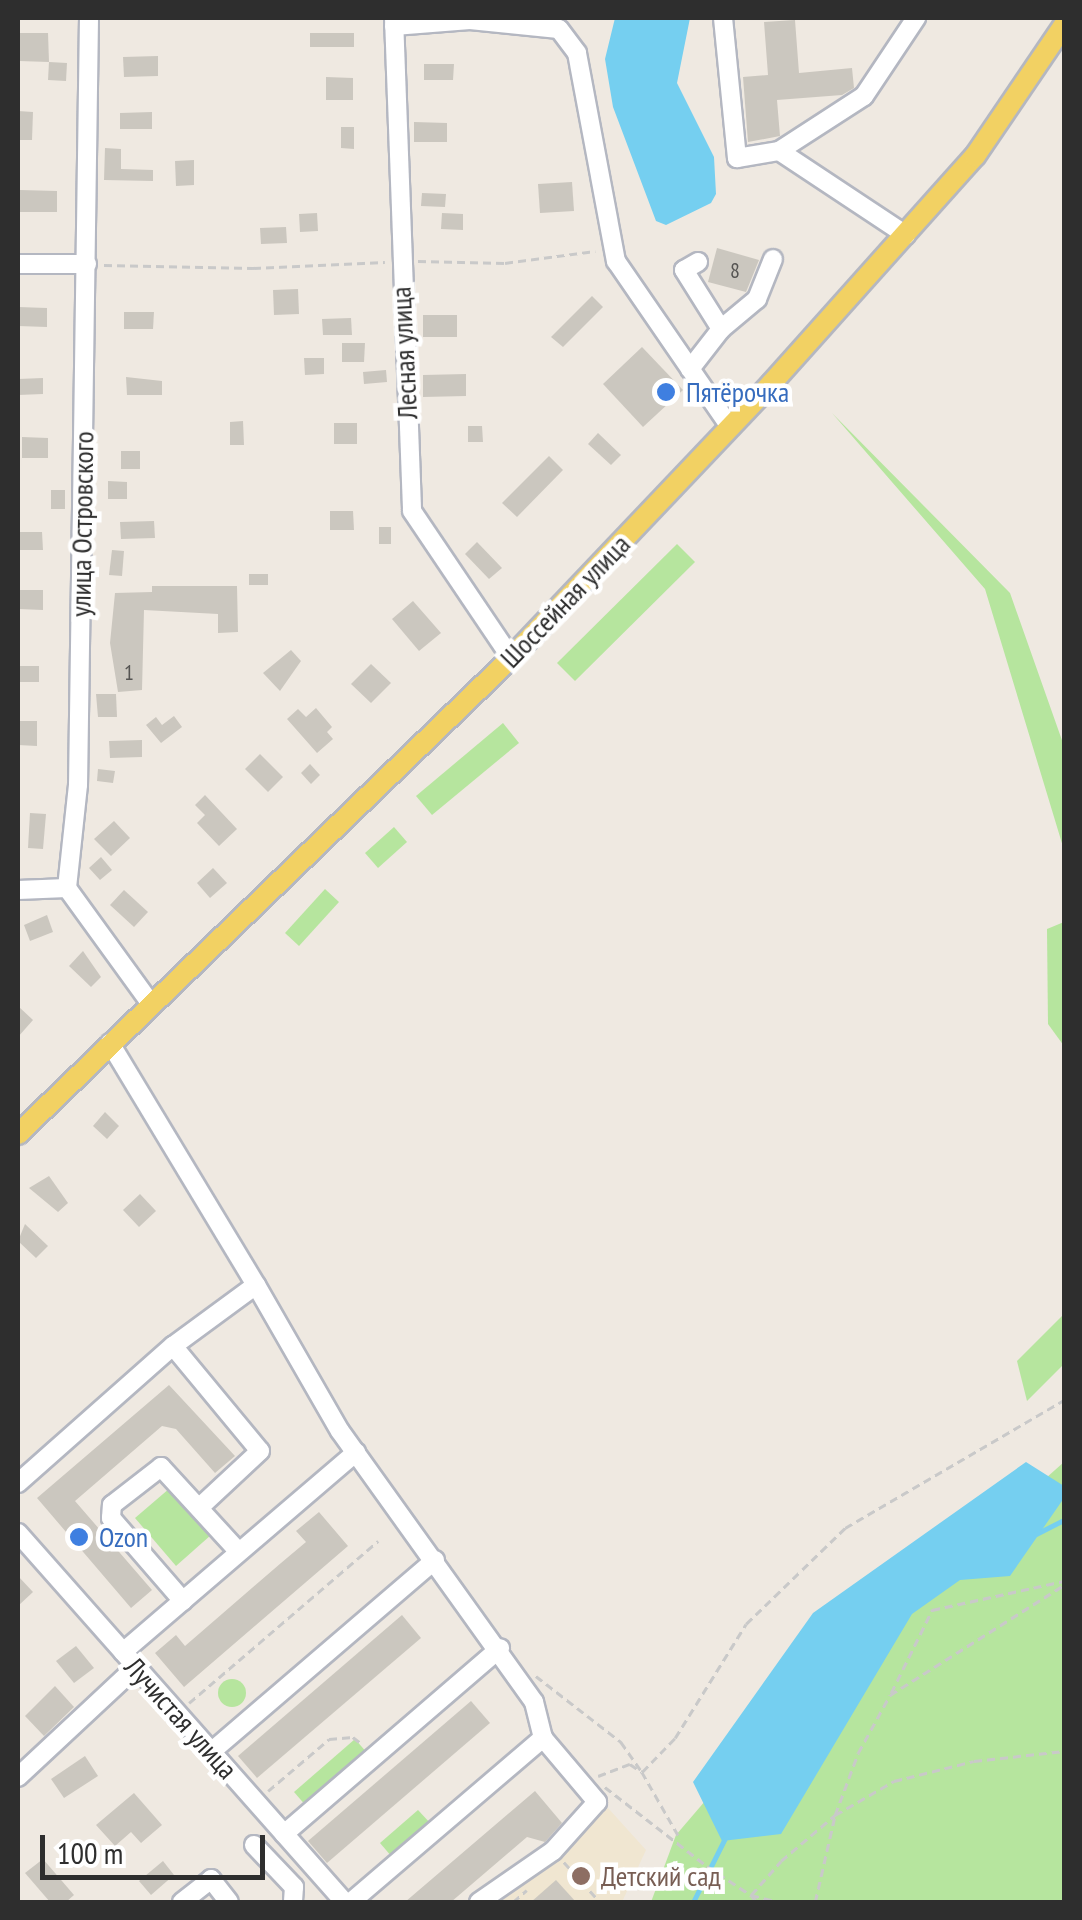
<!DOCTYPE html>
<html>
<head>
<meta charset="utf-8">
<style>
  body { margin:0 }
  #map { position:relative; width:1082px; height:1920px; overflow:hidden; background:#efe9e1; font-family:"PT Sans Narrow",sans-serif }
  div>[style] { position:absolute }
  .education>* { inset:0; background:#f0e6d1 }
  .green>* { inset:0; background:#b6e59e }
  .round { border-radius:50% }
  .water>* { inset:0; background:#75cff0 }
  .stream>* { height:5px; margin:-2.5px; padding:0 2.5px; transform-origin:2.5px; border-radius:2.5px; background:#75cff0 }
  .building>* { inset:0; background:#cbc7bf }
  .path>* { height:2.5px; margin-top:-1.25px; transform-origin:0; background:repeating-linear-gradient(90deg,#c9c9c9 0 8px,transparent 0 13px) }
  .roads { filter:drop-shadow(2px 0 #b4b7c1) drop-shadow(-2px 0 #b4b7c1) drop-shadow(0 2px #b4b7c1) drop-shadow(0 -2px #b4b7c1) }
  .minor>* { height:18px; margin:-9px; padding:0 9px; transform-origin:9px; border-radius:9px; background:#fff }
  .major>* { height:20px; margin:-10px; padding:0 10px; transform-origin:10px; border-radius:10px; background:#f2d163 }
  .dots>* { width:28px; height:28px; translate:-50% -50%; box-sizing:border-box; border:5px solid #fff; border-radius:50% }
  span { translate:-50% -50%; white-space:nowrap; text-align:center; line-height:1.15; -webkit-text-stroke:9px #fff; paint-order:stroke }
  .number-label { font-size:22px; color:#555452 }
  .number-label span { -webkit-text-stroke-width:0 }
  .street-label { font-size:28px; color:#2e2e2e }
  .shop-label { font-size:28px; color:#366cbe }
  .left { translate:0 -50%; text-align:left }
  .education-label { font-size:28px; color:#785e54 }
  .frame { position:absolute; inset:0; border:20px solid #2e2e2e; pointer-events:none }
  .scale { position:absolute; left:40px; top:1835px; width:225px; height:45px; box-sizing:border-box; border:5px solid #2e2e2e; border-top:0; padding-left:12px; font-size:30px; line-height:35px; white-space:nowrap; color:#2e2e2e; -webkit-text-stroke:8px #fff; paint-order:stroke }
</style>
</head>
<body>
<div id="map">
  <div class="education">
    <div style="clip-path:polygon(608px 1808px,646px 1850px,622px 1902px,498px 1902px)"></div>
  </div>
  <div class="green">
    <div style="clip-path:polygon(832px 413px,1010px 593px,1064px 746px,1064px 850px,985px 589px)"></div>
    <div style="clip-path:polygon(677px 544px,695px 562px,575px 681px,557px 663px)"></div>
    <div style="clip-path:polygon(503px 723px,519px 743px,432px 815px,416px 796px)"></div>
    <div style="clip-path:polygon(394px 827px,407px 842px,378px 868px,365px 853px)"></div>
    <div style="clip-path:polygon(325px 889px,339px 902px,299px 946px,285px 933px)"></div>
    <div style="clip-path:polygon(1064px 922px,1064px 1046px,1048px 1024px,1047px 929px)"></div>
    <div style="clip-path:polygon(1064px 1314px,1064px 1364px,1027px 1401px,1017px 1361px)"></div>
    <div style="clip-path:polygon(1064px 1462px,1064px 1902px,651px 1902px,676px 1835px,777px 1717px)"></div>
    <div style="clip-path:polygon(170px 1488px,211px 1535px,176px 1566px,135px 1518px)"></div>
    <div class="round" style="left:218px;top:1679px;width:28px;height:28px"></div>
    <div style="clip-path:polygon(355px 1739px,368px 1754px,307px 1807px,294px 1792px)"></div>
    <div style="clip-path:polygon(418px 1810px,431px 1824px,392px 1857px,380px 1843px)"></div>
  </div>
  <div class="water">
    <div style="clip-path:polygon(615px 18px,690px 18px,677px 83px,714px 157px,716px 194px,711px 203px,666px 225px,656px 221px,613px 107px,605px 59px)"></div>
    <div style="clip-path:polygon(1026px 1462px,1064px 1486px,1064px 1498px,1010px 1576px,960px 1580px,912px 1614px,781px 1834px,722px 1841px,693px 1782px,813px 1613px)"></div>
  </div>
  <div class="stream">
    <div style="left:1036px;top:1534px;width:31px;rotate:-27deg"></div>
    <div style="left:693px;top:1902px;width:74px;rotate:-63.4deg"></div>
  </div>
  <div class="building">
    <div style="clip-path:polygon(795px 20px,799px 73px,852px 68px,854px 88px,842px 95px,777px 100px,780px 136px,748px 142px,743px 77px,768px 75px,764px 22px)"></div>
    <div style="clip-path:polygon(19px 33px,48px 33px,49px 62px,19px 61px)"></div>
    <div style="clip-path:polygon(310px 33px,354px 33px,354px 47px,310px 47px)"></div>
    <div style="clip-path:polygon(158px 56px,158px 76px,124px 77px,123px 57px)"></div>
    <div style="clip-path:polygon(49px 62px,67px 63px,66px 81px,48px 80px)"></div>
    <div style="clip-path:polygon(424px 64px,454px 64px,453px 80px,424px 80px)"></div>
    <div style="clip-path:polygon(326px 77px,353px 78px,353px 100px,326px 100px)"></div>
    <div style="clip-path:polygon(18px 111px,33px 112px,32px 140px,18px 140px)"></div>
    <div style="clip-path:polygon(152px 112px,152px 129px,120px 129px,120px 113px)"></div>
    <div style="clip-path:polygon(414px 122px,447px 123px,447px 142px,414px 142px)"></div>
    <div style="clip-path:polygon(341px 127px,354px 127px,354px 149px,341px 148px)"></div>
    <div style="clip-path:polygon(105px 148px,121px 149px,121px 169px,153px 170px,153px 181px,104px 180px)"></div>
    <div style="clip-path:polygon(194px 160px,194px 185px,176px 186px,175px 161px)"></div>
    <div style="clip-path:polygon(572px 182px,574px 211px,540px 213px,538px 184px)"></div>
    <div style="clip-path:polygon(20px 190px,57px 191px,57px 212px,20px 212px)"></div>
    <div style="clip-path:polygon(422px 193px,446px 194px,445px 207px,421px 206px)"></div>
    <div style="clip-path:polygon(317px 213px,318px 231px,300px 232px,299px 214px)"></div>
    <div style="clip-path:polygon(442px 213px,463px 214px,463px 230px,441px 229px)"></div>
    <div style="clip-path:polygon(286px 227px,287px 243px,261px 244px,260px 228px)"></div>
    <div style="clip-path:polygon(717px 248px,759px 260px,746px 292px,708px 282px)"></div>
    <div style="clip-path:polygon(298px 289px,299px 314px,274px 315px,273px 290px)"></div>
    <div style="clip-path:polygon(592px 296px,603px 307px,563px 347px,551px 337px)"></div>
    <div style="clip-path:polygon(18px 307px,47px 308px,47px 327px,18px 326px)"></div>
    <div style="clip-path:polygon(124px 312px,154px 312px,153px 329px,124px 329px)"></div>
    <div style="clip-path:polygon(423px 315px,457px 315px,457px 337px,423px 337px)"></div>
    <div style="clip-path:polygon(351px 318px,352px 335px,323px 335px,322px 319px)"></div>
    <div style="clip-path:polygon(342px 343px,365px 343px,364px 362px,342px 362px)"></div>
    <div style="clip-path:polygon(642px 347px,683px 390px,643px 427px,603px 384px)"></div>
    <div style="clip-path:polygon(304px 358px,324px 358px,324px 374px,305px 375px)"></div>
    <div style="clip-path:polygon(386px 370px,387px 382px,364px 384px,363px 372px)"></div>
    <div style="clip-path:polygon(466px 374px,466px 396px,423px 397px,423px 375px)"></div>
    <div style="clip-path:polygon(126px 377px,162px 381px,162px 395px,127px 395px)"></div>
    <div style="clip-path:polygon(43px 378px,43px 394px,18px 395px,18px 379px)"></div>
    <div style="clip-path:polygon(243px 421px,244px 445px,230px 445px,230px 422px)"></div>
    <div style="clip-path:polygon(334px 423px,357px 423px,357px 444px,334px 444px)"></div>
    <div style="clip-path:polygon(468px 426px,482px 426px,483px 442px,468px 442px)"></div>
    <div style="clip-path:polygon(598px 433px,621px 455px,611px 465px,588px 444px)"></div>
    <div style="clip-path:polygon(22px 437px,48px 438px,48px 458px,22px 458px)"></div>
    <div style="clip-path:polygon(121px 451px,140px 451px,140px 469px,121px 469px)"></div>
    <div style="clip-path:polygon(549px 456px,563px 470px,517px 517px,502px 503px)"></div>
    <div style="clip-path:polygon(108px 481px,127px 482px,127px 499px,108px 499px)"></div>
    <div style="clip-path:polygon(51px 490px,65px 490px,65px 509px,51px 509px)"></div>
    <div style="clip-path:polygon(330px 511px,353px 511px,354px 530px,330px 530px)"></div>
    <div style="clip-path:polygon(154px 521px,155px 538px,121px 539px,120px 522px)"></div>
    <div style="clip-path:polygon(379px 527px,391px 527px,391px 544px,379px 544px)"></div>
    <div style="clip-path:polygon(18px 532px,42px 532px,43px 550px,18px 550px)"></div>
    <div style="clip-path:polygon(477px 542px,502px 568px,489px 579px,465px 554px)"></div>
    <div style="clip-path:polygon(112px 550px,124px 551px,122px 576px,109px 575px)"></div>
    <div style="clip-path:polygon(249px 574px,268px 574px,268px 585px,249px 585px)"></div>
    <div style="clip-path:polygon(152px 586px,237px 586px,238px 632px,218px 633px,218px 614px,144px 610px,142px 690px,118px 692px,110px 643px,115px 593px,152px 592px)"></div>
    <div style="clip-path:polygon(18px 590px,43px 590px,43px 610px,18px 609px)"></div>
    <div style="clip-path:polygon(413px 601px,441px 633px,419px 651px,392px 619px)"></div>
    <div style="clip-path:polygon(291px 650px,301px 661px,280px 691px,263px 673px)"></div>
    <div style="clip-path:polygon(371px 664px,391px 683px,371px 703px,351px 684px)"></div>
    <div style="clip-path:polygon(18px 666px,39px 666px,39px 682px,18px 682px)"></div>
    <div style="clip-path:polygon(96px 694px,116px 694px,117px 717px,98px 717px)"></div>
    <div style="clip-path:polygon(316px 708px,332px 727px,327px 732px,333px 739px,317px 753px,287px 719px,298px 709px,306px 717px)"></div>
    <div style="clip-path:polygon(174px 716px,182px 727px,161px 743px,146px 725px,156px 717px,162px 725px)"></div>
    <div style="clip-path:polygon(18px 721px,37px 721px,37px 746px,18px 745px)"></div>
    <div style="clip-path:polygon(142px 740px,142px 757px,110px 758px,109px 741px)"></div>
    <div style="clip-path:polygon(260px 754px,283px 777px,268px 792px,245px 769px)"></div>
    <div style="clip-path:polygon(310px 764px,320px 775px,311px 784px,301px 773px)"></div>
    <div style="clip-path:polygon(98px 769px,115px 771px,113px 783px,97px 781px)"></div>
    <div style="clip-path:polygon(205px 795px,237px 829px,219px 846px,197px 823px,205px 815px,195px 805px)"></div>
    <div style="clip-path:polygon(30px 813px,46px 814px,43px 849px,28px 848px)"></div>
    <div style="clip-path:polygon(114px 821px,130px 838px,111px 856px,94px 839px)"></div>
    <div style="clip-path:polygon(101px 857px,112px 870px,100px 880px,89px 868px)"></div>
    <div style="clip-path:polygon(213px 868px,227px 883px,210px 898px,197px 883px)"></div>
    <div style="clip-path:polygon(124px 890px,148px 912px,134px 927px,110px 905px)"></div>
    <div style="clip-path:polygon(47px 915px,53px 932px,30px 941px,24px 925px)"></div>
    <div style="clip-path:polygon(83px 951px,101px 977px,91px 987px,69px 966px)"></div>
    <div style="clip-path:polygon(18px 1006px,33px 1020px,18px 1037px)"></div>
    <div style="clip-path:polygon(105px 1112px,119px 1126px,107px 1139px,93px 1126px)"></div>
    <div style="clip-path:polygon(49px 1176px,68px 1203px,58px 1212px,29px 1188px)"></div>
    <div style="clip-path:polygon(140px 1194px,156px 1211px,139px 1227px,123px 1210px)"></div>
    <div style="clip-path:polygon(25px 1224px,48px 1246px,36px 1258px,18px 1241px)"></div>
    <div style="clip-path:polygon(169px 1385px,235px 1456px,215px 1473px,176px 1429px,162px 1426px,75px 1501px,152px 1590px,131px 1608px,37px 1498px)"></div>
    <div style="clip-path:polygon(319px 1512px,348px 1546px,184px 1687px,155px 1653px,176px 1635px,185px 1646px,281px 1563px,306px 1542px,296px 1531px)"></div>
    <div style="clip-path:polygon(18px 1576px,33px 1592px,18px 1606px)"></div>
    <div style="clip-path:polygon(402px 1615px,421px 1638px,257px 1778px,238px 1756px)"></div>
    <div style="clip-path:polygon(76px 1646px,94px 1668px,74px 1683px,56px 1661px)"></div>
    <div style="clip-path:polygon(55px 1686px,74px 1707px,44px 1736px,25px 1716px)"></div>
    <div style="clip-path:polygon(471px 1701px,490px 1723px,327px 1863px,308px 1841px)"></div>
    <div style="clip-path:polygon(85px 1756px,98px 1776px,64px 1798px,51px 1779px)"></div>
    <div style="clip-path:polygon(535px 1791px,562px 1823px,545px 1842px,527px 1837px,451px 1902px,405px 1902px)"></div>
    <div style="clip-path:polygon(134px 1793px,162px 1825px,141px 1843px,131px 1832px,115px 1846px,96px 1825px)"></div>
    <div style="clip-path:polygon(43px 1859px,74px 1895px,66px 1902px,50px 1902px,25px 1873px)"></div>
    <div style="clip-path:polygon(163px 1861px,174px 1875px,151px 1895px,139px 1881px)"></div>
    <div style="clip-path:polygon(556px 1880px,576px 1902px,531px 1902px)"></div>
  </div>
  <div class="path">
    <div style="left:418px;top:261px;width:87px;rotate:1.3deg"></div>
    <div style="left:505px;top:263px;width:91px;rotate:-7.6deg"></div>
    <div style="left:104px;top:265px;width:149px;rotate:1.2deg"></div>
    <div style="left:253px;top:268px;width:132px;rotate:-2.6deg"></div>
    <div style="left:536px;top:1676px;width:108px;rotate:37.8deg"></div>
    <div style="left:621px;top:1742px;width:37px;rotate:55deg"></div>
    <div style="left:642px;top:1772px;width:47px;rotate:-45.9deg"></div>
    <div style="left:675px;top:1738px;width:134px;rotate:-58.1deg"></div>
    <div style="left:746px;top:1624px;width:138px;rotate:-44.1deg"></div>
    <div style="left:845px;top:1528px;width:254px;rotate:-30.3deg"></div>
    <div style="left:891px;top:1693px;width:93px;rotate:-63.7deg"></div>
    <div style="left:932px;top:1610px;width:135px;rotate:-12.4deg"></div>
    <div style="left:189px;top:1703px;width:249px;rotate:-40.6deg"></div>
    <div style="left:598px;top:1776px;width:34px;rotate:-21deg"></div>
    <div style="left:630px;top:1764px;width:14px;rotate:34deg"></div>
    <div style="left:642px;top:1772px;width:78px;rotate:60.2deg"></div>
    <div style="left:605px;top:1787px;width:129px;rotate:37.8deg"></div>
    <div style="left:707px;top:1866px;width:53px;rotate:33.4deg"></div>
    <div style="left:751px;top:1895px;width:29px;rotate:14deg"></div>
    <div style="left:268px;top:1791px;width:80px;rotate:-40.4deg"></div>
    <div style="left:329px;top:1739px;width:24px;rotate:-5deg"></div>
    <div style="left:353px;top:1737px;width:11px;rotate:38deg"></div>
    <div style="left:564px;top:1862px;width:54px;rotate:48deg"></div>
    <div style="left:513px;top:1902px;width:18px;rotate:-41deg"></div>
    <div style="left:756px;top:1902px;width:9px;rotate:-126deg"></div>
    <div style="left:751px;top:1895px;width:45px;rotate:-48.6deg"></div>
    <div style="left:781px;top:1861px;width:71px;rotate:-40.4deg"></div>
    <div style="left:835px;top:1815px;width:68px;rotate:-30deg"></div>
    <div style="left:894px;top:1781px;width:82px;rotate:-14deg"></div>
    <div style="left:974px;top:1761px;width:91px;rotate:-6.3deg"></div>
    <div style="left:815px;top:1902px;width:89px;rotate:-77.1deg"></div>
    <div style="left:835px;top:1815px;width:66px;rotate:-69.6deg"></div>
    <div style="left:858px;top:1753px;width:66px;rotate:-61.1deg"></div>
    <div style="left:890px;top:1695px;width:206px;rotate:-32.3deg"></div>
  </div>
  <div class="roads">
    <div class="minor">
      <div style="left:89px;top:18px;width:767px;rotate:90.82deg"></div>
      <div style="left:78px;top:785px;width:104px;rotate:96.1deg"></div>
      <div style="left:67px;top:888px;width:143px;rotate:54.1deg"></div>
      <div style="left:394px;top:18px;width:493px;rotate:87.9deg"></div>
      <div style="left:412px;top:511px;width:177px;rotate:56deg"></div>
      <div style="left:723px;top:18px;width:141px;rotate:84.3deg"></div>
      <div style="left:737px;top:158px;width:43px;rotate:-9.5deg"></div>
      <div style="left:394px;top:26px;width:76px;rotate:-4.5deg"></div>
      <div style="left:470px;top:20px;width:89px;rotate:5.8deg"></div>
      <div style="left:559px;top:29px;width:30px;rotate:53deg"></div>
      <div style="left:577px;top:53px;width:212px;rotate:79.4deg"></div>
      <div style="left:616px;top:261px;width:201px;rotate:55.5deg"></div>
      <div style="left:906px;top:235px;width:152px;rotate:-146.5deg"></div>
      <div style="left:779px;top:151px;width:101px;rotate:-32.9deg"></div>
      <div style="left:864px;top:96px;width:94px;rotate:-56.3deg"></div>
      <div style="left:698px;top:262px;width:16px;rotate:150deg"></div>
      <div style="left:684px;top:270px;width:70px;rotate:57.9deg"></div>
      <div style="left:18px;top:264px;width:69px"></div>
      <div style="left:690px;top:369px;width:51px;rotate:-52.2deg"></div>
      <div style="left:721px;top:329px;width:47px;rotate:-39.8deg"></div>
      <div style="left:757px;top:299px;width:43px;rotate:-68.2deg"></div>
      <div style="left:18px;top:890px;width:49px;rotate:-2.3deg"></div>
      <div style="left:110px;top:1043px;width:283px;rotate:58.9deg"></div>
      <div style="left:173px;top:1346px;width:136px;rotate:50.4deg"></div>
      <div style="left:260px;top:1451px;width:82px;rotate:137deg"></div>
      <div style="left:18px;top:1483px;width:207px;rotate:-41.5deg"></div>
      <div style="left:173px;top:1346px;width:103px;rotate:-36.3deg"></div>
      <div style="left:256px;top:1285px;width:168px;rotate:60.1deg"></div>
      <div style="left:340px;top:1431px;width:333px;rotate:54.4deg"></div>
      <div style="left:534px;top:1702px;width:37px;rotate:76deg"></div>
      <div style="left:18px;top:1533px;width:493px;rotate:48.5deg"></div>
      <div style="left:183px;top:1601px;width:110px;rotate:-130.9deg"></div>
      <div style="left:111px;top:1518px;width:13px;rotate:-86deg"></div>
      <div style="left:112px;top:1505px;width:62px;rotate:-37.8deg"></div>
      <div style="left:161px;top:1467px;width:115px;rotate:47.5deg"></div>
      <div style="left:123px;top:1652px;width:307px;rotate:-40.6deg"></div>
      <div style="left:211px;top:1752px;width:295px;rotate:-40.6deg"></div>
      <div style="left:18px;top:1777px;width:161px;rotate:-43deg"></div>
      <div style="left:284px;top:1834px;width:285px;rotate:-40.7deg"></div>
      <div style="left:254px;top:1845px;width:58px;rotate:46.4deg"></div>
      <div style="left:294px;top:1887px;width:15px;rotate:94deg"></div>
      <div style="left:182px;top:1902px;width:37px;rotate:-38deg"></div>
      <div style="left:211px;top:1879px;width:29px;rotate:52deg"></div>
      <div style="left:351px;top:1902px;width:253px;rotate:-40.5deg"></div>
      <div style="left:543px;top:1738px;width:84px;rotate:49.8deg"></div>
      <div style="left:597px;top:1802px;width:66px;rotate:131.9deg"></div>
      <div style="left:553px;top:1851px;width:90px;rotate:145.4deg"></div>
    </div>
    <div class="major">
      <div style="left:18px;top:1134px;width:685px;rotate:-43.99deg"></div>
      <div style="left:511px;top:658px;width:378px;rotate:-46.5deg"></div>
      <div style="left:771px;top:384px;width:306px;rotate:-48.2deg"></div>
      <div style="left:975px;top:156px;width:158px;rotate:-55.8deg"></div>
    </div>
  </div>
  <div class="dots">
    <div style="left:666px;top:392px;background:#3f7fe0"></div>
    <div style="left:79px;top:1537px;background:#3f7fe0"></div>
    <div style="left:581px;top:1876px;background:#8d6e63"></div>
  </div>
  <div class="number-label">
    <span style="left:735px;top:271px">8</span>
    <span style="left:129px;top:673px">1</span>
  </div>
  <div class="street-label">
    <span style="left:404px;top:353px;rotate:-93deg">Лесная улица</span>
    <span style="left:82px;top:524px;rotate:-89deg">улица Островского</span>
    <span style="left:565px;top:601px;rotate:-46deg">Шоссейная улица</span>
    <span style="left:181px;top:1718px;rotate:48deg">Лучистая улица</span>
  </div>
  <div class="shop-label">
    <span class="left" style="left:686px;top:392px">Пятёрочка</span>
    <span class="left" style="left:99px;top:1537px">Ozon</span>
  </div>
  <div class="education-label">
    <span class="left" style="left:601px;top:1876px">Детский сад</span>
  </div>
  <div class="frame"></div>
  <div class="scale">100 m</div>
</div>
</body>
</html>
